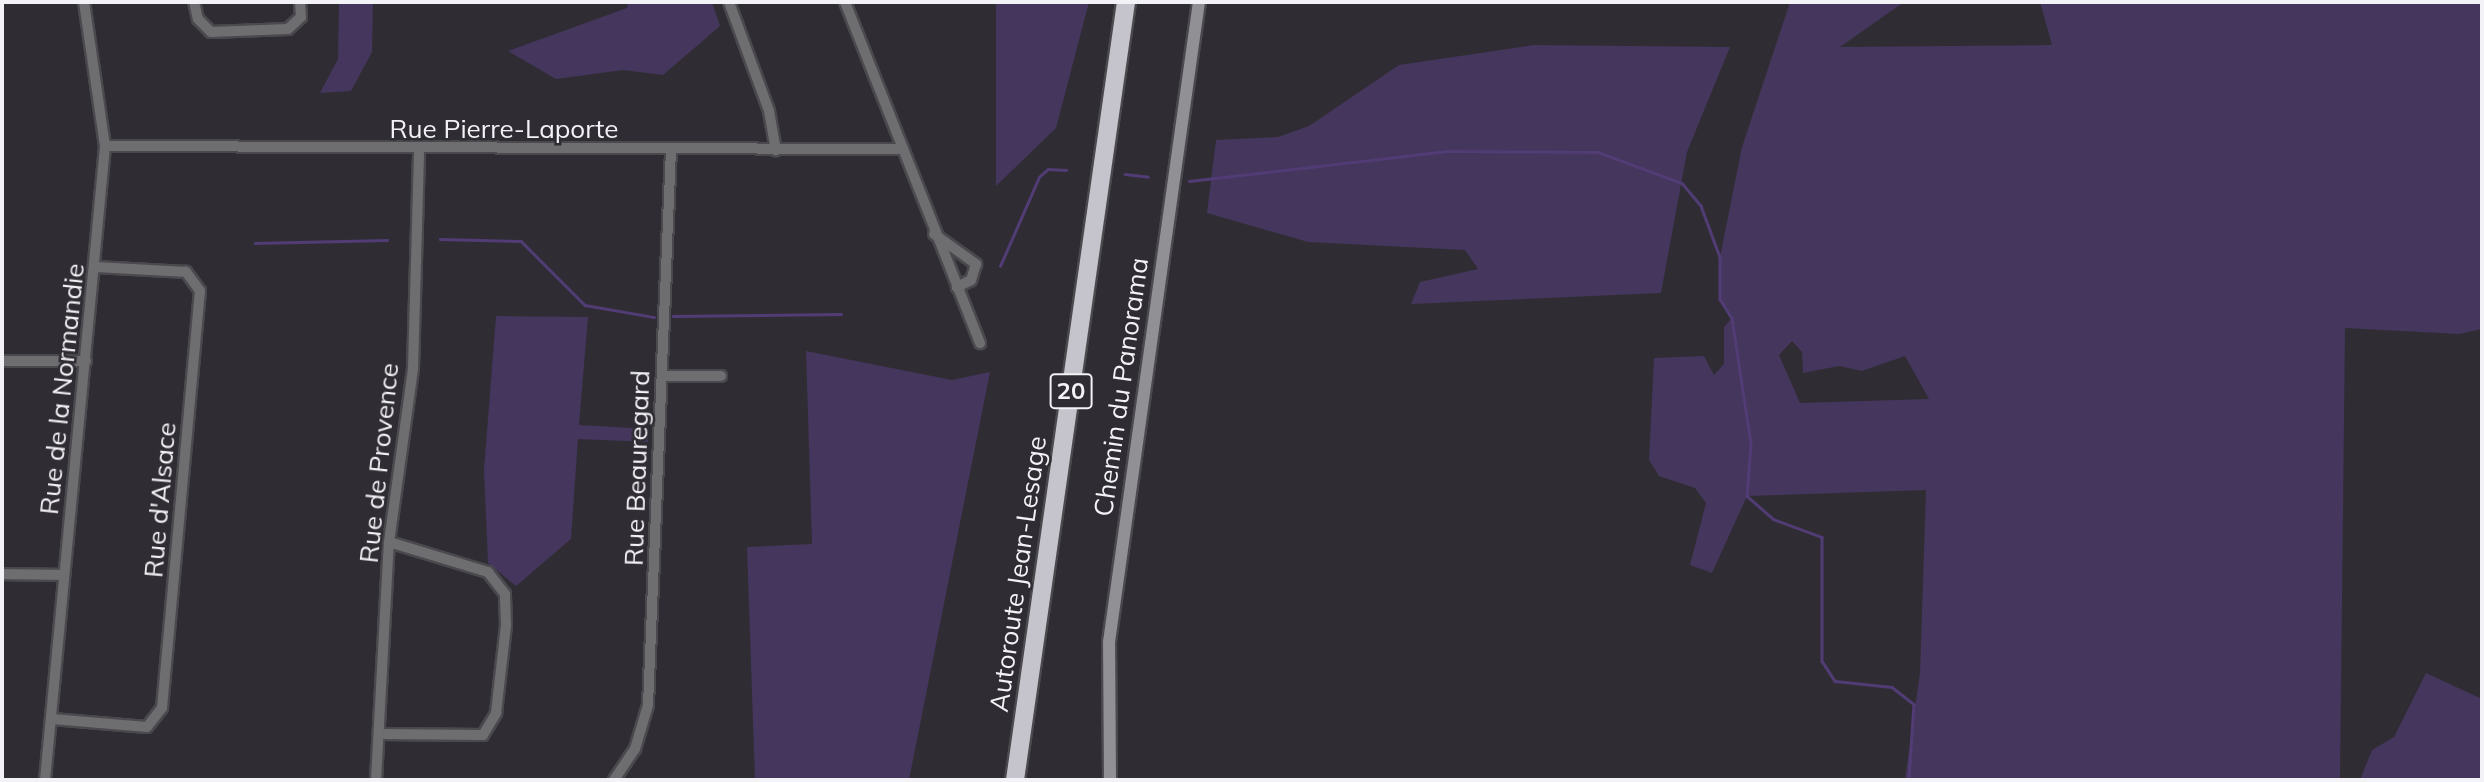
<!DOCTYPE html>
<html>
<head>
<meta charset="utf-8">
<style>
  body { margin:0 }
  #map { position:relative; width:2484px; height:782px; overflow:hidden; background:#2f2d33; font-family:Mulish,sans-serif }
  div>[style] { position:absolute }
  .green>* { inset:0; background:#44365d }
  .stream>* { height:2.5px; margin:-1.25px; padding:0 1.25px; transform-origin:1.25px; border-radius:1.25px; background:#513c75 }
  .roads { filter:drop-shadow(2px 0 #4a494e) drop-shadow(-2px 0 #4a494e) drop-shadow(0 2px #4a494e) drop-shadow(0 -2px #4a494e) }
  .street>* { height:10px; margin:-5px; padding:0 5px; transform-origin:5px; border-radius:5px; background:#6e6d70 }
  .secondary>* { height:12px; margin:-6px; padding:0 6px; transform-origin:6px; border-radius:6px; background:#919095 }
  .highway>* { height:18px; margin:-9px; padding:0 9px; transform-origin:9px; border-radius:9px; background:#c5c3cb }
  span { translate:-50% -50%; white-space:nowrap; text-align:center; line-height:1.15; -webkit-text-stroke:5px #2f2d33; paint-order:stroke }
  .shield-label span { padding:2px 5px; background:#2f2d33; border:2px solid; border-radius:5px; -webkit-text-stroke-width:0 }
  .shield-label { font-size:24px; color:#f3f2f6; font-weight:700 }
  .street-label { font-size:26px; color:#f3f2f6 }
  .frame { position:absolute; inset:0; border:4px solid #f3f2f6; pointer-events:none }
</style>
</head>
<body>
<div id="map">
  <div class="green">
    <div style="clip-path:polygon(339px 2px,373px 2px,372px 52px,351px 91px,320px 93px,338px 59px)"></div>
    <div style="clip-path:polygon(628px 2px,712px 2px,720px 26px,663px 75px,623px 70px,556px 79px,508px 51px,627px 8px)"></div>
    <div style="clip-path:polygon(996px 2px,1089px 2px,1056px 128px,996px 186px)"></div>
    <div style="clip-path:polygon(evenodd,1790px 2px,1904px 2px,1840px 47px,2052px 45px,2040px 2px,2482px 2px,2482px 329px,2459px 334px,2345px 328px,2340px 780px,1905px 780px,1920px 673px,1926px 490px,1747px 496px,1712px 573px,1690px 565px,1706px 503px,1695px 488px,1659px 476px,1649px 460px,1654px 358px,1704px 356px,1714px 375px,1724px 364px,1724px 327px,1732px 318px,1720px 299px,1720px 257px,1742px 147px,1790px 2px,1792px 341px,1802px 352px,1803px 373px,1839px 366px,1862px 371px,1905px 356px,1929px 399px,1800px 403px,1779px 355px,1792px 341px)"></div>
    <div style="clip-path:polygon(1534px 45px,1730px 47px,1687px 152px,1661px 293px,1411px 304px,1420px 282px,1478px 269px,1465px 250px,1308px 242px,1207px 213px,1216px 140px,1278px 137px,1309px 126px,1399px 65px)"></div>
    <div style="clip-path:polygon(496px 316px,588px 317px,579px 425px,648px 429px,648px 442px,578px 439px,571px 539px,516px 586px,488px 563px,484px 470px)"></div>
    <div style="clip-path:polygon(806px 351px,952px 380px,990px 372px,909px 780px,755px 780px,747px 547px,812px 544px)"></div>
    <div style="clip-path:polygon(2426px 673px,2482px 699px,2482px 780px,2360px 780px,2372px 750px,2394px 737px)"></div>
  </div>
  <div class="stream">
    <div style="left:1125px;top:174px;width:23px;rotate:7deg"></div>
    <div style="left:1189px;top:181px;width:260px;rotate:-6.6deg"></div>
    <div style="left:1447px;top:151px;width:151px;rotate:0.4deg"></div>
    <div style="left:1598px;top:152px;width:90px;rotate:20.3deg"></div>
    <div style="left:1682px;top:183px;width:30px;rotate:50deg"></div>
    <div style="left:1701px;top:206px;width:54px;rotate:69.6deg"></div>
    <div style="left:1720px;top:257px;width:42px;rotate:90deg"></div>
    <div style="left:1720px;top:299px;width:22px;rotate:58deg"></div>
    <div style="left:1732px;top:318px;width:127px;rotate:81.4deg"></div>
    <div style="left:1751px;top:444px;width:52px;rotate:94.4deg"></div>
    <div style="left:1747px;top:496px;width:35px;rotate:41deg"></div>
    <div style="left:1773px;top:519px;width:52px;rotate:20.2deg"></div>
    <div style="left:1822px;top:537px;width:124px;rotate:90deg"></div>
    <div style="left:1822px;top:661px;width:24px;rotate:57deg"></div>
    <div style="left:1835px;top:681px;width:57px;rotate:6deg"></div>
    <div style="left:1892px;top:687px;width:28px;rotate:38deg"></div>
    <div style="left:1914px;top:704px;width:76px;rotate:93.8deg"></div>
    <div style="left:440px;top:239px;width:81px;rotate:1.4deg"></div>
    <div style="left:521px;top:241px;width:91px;rotate:45deg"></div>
    <div style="left:585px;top:305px;width:70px;rotate:9.9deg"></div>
    <div style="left:255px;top:243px;width:132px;rotate:-1.3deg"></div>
    <div style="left:1000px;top:266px;width:97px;rotate:-66.3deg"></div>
    <div style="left:1039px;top:177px;width:12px;rotate:-42deg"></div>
    <div style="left:1048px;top:169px;width:18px;rotate:3deg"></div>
    <div style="left:673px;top:316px;width:168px;rotate:-0.7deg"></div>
  </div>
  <div class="roads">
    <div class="street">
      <div style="left:194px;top:2px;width:17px;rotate:77deg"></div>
      <div style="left:198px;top:19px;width:18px;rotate:45deg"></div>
      <div style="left:211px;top:32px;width:77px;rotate:-2.2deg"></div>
      <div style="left:288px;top:29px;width:18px;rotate:-43deg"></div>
      <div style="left:301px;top:17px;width:15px;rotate:-94deg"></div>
      <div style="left:729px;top:2px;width:116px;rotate:69.8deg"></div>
      <div style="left:769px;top:111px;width:40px;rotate:80deg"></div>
      <div style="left:845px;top:2px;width:367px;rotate:68.4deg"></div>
      <div style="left:105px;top:146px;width:798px;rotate:0.22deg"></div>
      <div style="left:934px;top:234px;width:52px;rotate:35.5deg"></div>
      <div style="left:976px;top:264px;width:17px;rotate:107deg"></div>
      <div style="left:971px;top:280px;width:16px;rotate:153deg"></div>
      <div style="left:2px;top:361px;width:84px"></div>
      <div style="left:662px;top:376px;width:59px"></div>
      <div style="left:2px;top:574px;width:62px;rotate:0.9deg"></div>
      <div style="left:52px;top:719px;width:95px;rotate:4.8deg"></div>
      <div style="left:147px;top:727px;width:24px;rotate:-52deg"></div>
      <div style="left:162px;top:708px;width:419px;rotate:-84.8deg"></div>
      <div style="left:200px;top:291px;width:24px;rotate:-126deg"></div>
      <div style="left:186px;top:272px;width:90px;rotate:-176.8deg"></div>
      <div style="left:379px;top:734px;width:104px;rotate:0.6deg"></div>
      <div style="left:483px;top:735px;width:26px;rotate:-59deg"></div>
      <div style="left:496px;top:713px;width:89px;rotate:-83.5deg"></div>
      <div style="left:506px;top:625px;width:31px;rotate:-92deg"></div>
      <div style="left:505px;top:594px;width:28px;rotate:-128deg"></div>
      <div style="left:488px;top:572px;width:103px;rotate:-163.1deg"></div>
      <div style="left:45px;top:780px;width:637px;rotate:-84.59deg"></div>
      <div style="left:105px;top:146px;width:146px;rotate:-98.3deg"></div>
      <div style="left:376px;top:780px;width:238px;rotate:-86.9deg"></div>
      <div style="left:389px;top:542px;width:175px;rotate:-82.1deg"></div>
      <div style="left:413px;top:369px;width:219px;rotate:-88.4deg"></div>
      <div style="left:614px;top:780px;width:37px;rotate:-56deg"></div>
      <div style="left:635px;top:749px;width:46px;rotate:-73.5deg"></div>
      <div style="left:648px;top:705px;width:555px;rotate:-87.63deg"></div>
    </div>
    <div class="secondary">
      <div style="left:1110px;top:780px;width:138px;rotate:-90.4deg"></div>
      <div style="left:1109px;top:642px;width:646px;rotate:-82deg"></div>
    </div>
    <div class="highway">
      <div style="left:1015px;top:780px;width:786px;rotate:-81.88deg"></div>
    </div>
  </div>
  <div class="shield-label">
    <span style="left:1071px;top:391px">20</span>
  </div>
  <div class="street-label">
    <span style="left:504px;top:129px">Rue Pierre-Laporte</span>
    <span style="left:1121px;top:387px;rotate:-82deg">Chemin du Panorama</span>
    <span style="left:62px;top:389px;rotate:-84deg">Rue de la Normandie</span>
    <span style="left:379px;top:463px;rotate:-84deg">Rue de Provence</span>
    <span style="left:637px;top:468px;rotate:-88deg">Rue Beauregard</span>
    <span style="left:160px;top:500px;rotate:-85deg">Rue d'Alsace</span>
    <span style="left:1018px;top:574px;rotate:-82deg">Autoroute Jean-Lesage</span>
  </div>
  <div class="frame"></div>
</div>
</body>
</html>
